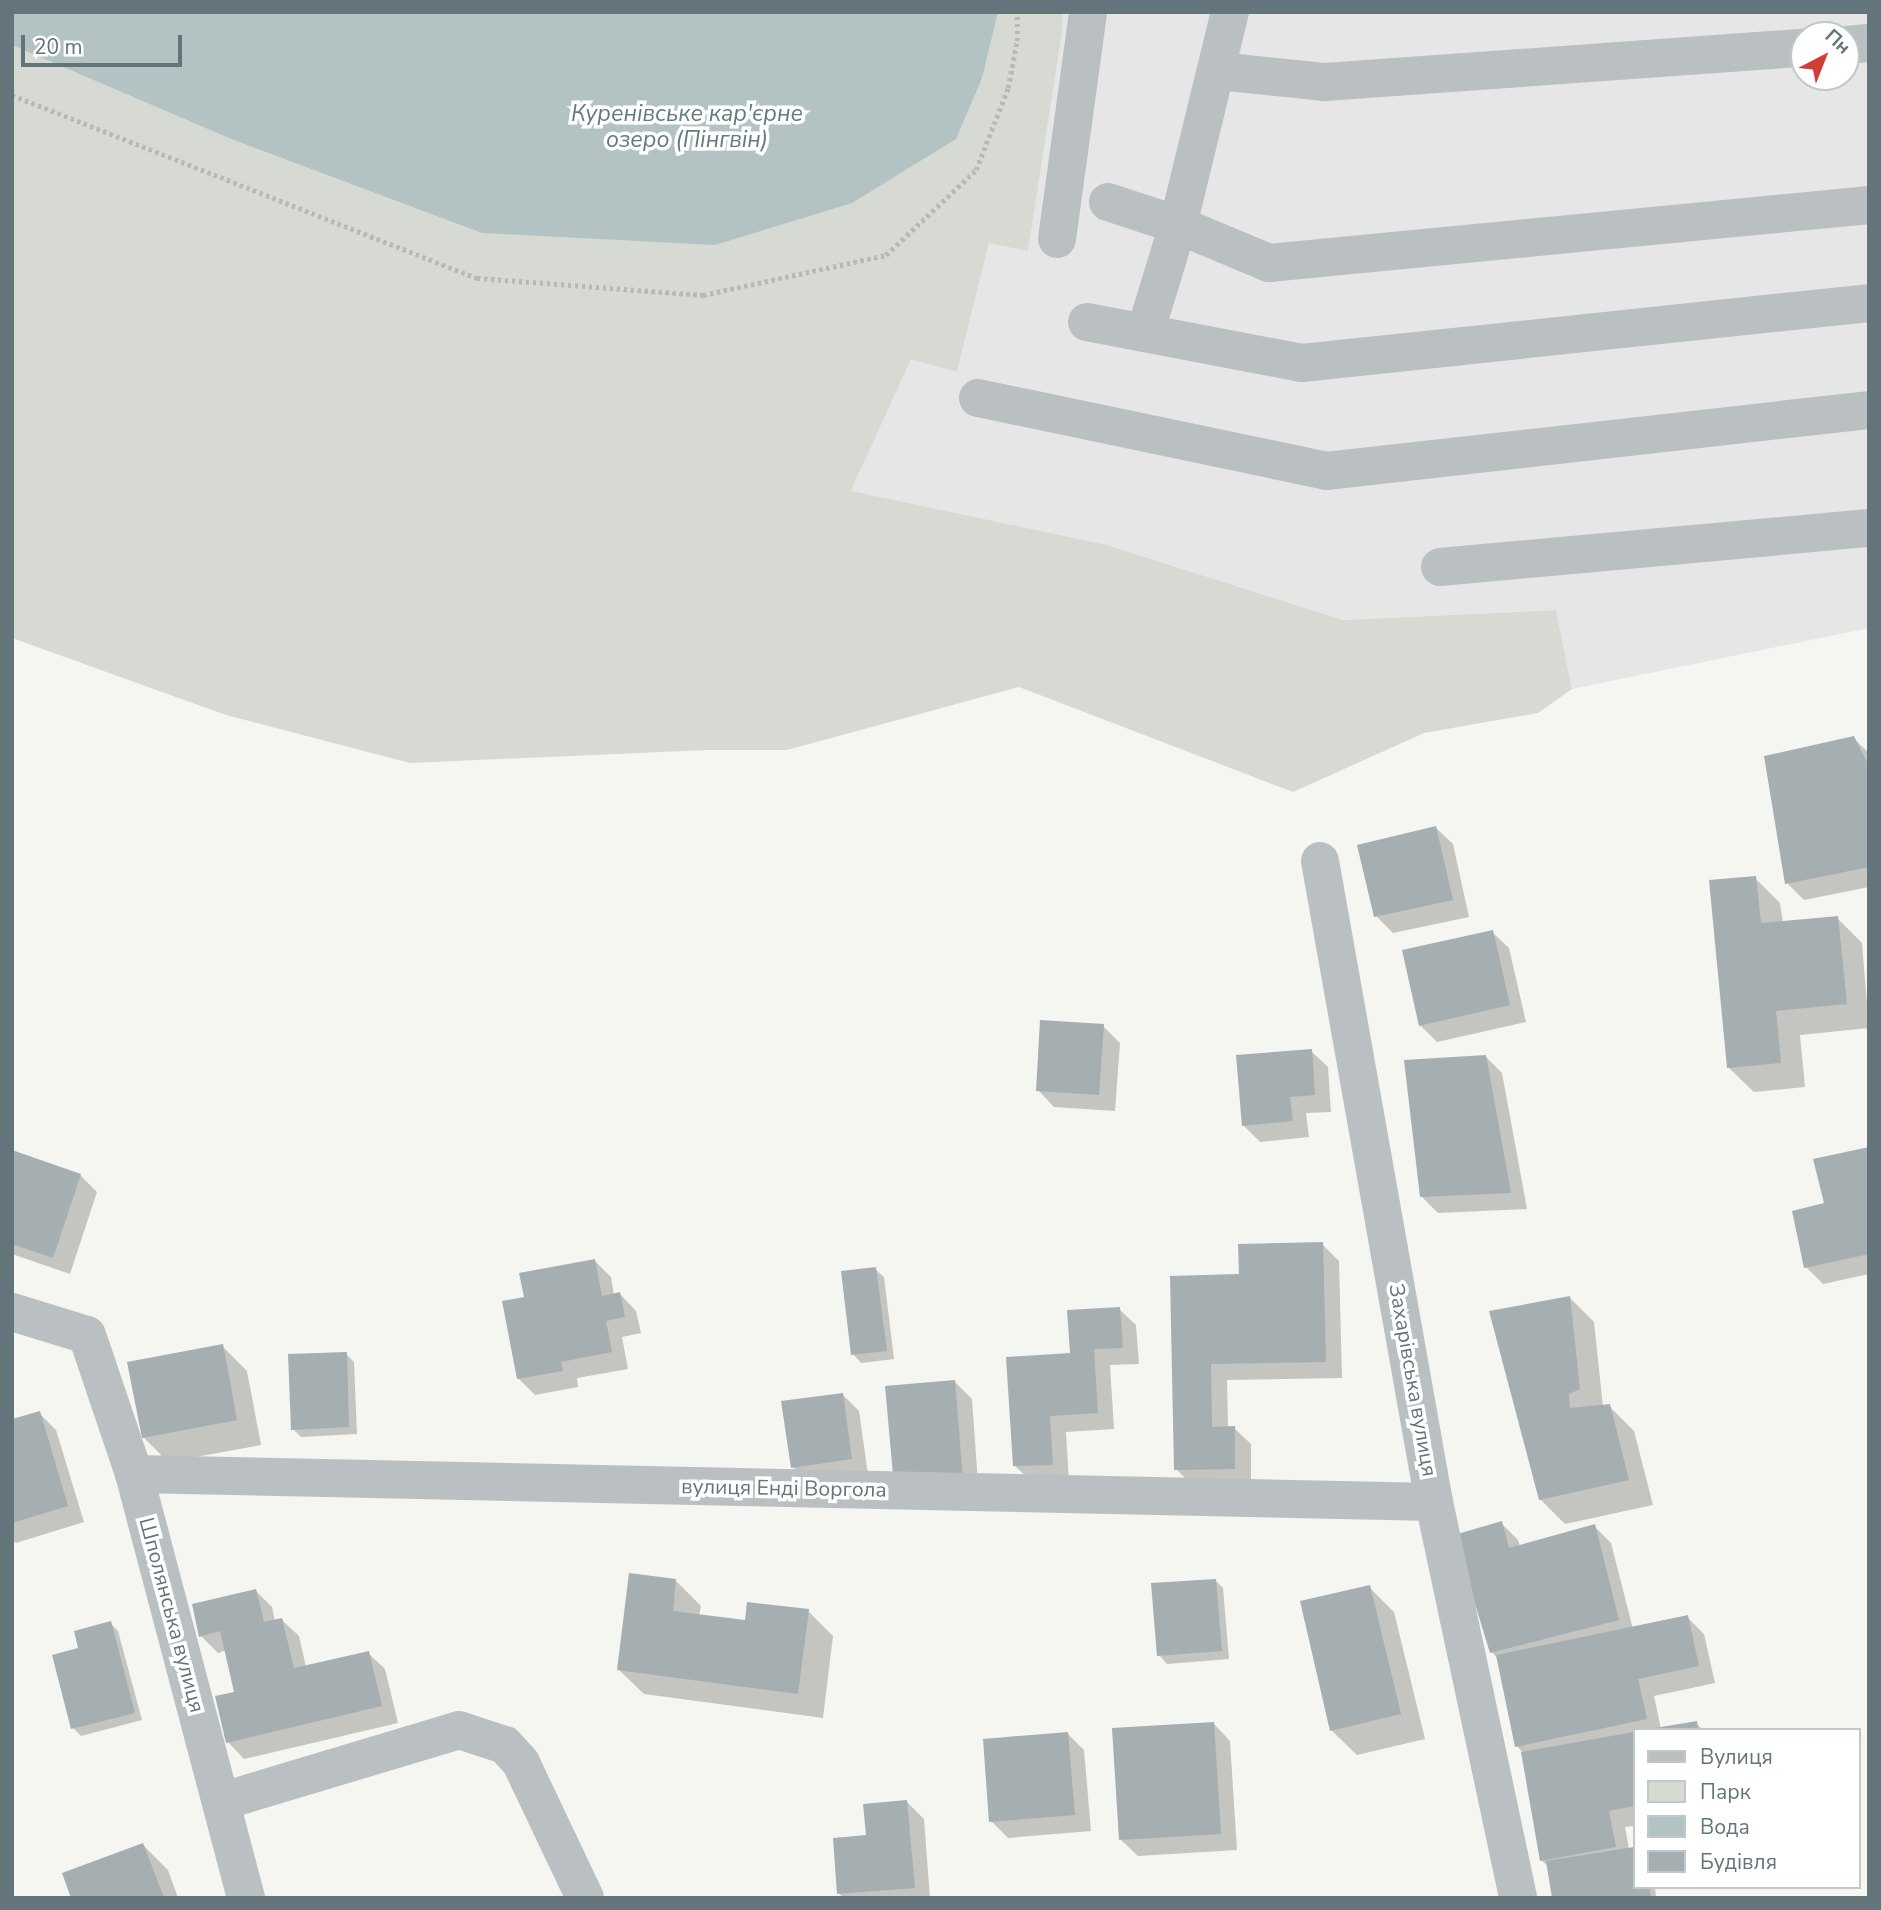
<!DOCTYPE html>
<html>
<head>
<meta charset="utf-8">
<style>
  body { margin:0 }
  #map { position:relative; width:1881px; height:1910px; overflow:hidden; background:#f5f5f2; font-family:"Nunito Sans",sans-serif }
  div>[style] { position:absolute }
  .built>* { inset:0; background:#e6e6e6 }
  .green>* { inset:0; background:#d6dad2 }
  .water>* { inset:0; background:#b3c2c3 }
  .shadow>* { inset:0; background:#0003 }
  .building>* { inset:0; background:#a5aeb1 }
  .path>* { height:4.5px; margin-top:-2.25px; transform-origin:0; background:repeating-linear-gradient(90deg,#b5b9ba 0 3.5px,transparent 0 7px) }
  .minor>* { height:38px; margin:-19px; padding:0 19px; transform-origin:19px; border-radius:19px; background:#bac0c2 }
  span { translate:-50% -50%; white-space:nowrap; text-align:center; line-height:1.15; -webkit-text-stroke:7px #fff; paint-order:stroke }
  .street-label { font-size:21px; color:#63757a }
  .water-label { font-size:23px; color:#637b7d; font-style:italic }
  .frame { position:absolute; inset:0; border:14px solid #63757a; pointer-events:none }
  .legend { position:absolute; left:1633px; top:1728px; width:228px; height:161px; box-sizing:border-box; background:#fff; border:2px solid #c1c8ca; margin:0; padding:9px 12px; list-style:none; font-size:21px; color:#63757a }
  .legend li { display:flex; align-items:center; gap:14px; height:35px }
  .legend b { width:35px; border:2px solid #c1c8ca }
  .north { position:absolute; left:1790px; top:21px; width:70px; height:70px; box-sizing:border-box; background:#fff; border:2px solid #c1c8ca; border-radius:50%; rotate:42deg; font-size:19px; font-weight:700; line-height:28px; text-align:center; color:#63757a }
  .north::after { content:''; display:block; margin:auto; width:24px; height:32px; background:#d13d37; clip-path:polygon(50% 0,100% 100%,50% 72%,0 100%) }
  .scale { position:absolute; left:21px; top:35px; width:161px; height:32px; box-sizing:border-box; border:4px solid #63757a; border-top:0; padding-left:9px; font-size:21px; line-height:24px; white-space:nowrap; color:#63757a; -webkit-text-stroke:5px #fff; paint-order:stroke }
</style>
</head>
<body>
<div id="map">
  <div class="built">
    <div style="clip-path:polygon(evenodd,1063px 12px,1869px 12px,1869px 628px,1572px 689px,1556px 610px,1343px 620px,1107px 545px,851px 492px,911px 358px,957px 372px,989px 242px,1028px 250px,1062px 33px,1063px 12px,1804px 35px,1846px 35px,1846px 77px,1804px 77px,1804px 35px)"></div>
  </div>
  <div class="green">
    <div style="clip-path:polygon(12px 12px,1063px 12px,1062px 33px,1028px 251px,989px 243px,957px 372px,911px 359px,851px 491px,1107px 545px,1343px 620px,1556px 610px,1572px 689px,1538px 713px,1424px 733px,1293px 792px,1019px 687px,787px 750px,707px 750px,410px 763px,226px 715px,12px 638px)"></div>
  </div>
  <div class="water">
    <div style="clip-path:polygon(12px 12px,998px 12px,982px 78px,956px 139px,852px 203px,715px 245px,482px 233px,229px 138px,12px 45px)"></div>
  </div>
  <div class="shadow">
    <div style="clip-path:polygon(1853px 738px,1869px 753px,1869px 887px,1804px 900px,1787px 883px)"></div>
    <div style="clip-path:polygon(1436px 828px,1453px 844px,1469px 917px,1393px 933px,1376px 916px)"></div>
    <div style="clip-path:polygon(1755px 878px,1780px 903px,1783px 923px,1837px 918px,1862px 943px,1869px 1028px,1800px 1035px,1805px 1087px,1754px 1092px,1729px 1068px)"></div>
    <div style="clip-path:polygon(1492px 932px,1509px 948px,1526px 1022px,1437px 1042px,1420px 1025px)"></div>
    <div style="clip-path:polygon(1103px 1026px,1120px 1043px,1115px 1111px,1054px 1107px,1038px 1090px)"></div>
    <div style="clip-path:polygon(1311px 1051px,1328px 1067px,1331px 1112px,1306px 1113px,1309px 1137px,1260px 1142px,1243px 1125px)"></div>
    <div style="clip-path:polygon(1485px 1056px,1502px 1073px,1527px 1209px,1438px 1213px,1421px 1196px)"></div>
    <div style="clip-path:polygon(1869px 1149px,1869px 1274px,1823px 1284px,1806px 1267px,1826px 1205px)"></div>
    <div style="clip-path:polygon(12px 1151px,80px 1175px,97px 1192px,70px 1274px,12px 1254px)"></div>
    <div style="clip-path:polygon(1322px 1244px,1339px 1261px,1342px 1378px,1227px 1380px,1228px 1428px,1234px 1428px,1251px 1444px,1251px 1485px,1193px 1486px,1176px 1469px,1240px 1275px)"></div>
    <div style="clip-path:polygon(594px 1260px,611px 1277px,614px 1295px,620px 1294px,636px 1311px,641px 1333px,622px 1337px,628px 1369px,577px 1378px,578px 1387px,535px 1395px,518px 1378px,526px 1299px)"></div>
    <div style="clip-path:polygon(875px 1269px,884px 1277px,894px 1359px,861px 1363px,853px 1354px)"></div>
    <div style="clip-path:polygon(1569px 1297px,1594px 1322px,1603px 1407px,1609px 1406px,1634px 1431px,1653px 1505px,1565px 1524px,1540px 1499px)"></div>
    <div style="clip-path:polygon(1119px 1309px,1136px 1325px,1139px 1364px,1110px 1365px,1114px 1429px,1066px 1432px,1069px 1481px,1032px 1482px,1015px 1466px,1072px 1355px)"></div>
    <div style="clip-path:polygon(222px 1346px,247px 1371px,261px 1445px,168px 1462px,143px 1437px)"></div>
    <div style="clip-path:polygon(346px 1354px,354px 1362px,357px 1434px,301px 1437px,293px 1429px)"></div>
    <div style="clip-path:polygon(955px 1382px,972px 1399px,979px 1497px,912px 1502px)"></div>
    <div style="clip-path:polygon(842px 1394px,859px 1411px,868px 1475px,809px 1483px,793px 1467px)"></div>
    <div style="clip-path:polygon(39px 1413px,56px 1430px,84px 1522px,16px 1543px,12px 1540px,12px 1421px)"></div>
    <div style="clip-path:polygon(1501px 1523px,1518px 1540px,1520px 1547px,1594px 1526px,1611px 1543px,1633px 1629px,1687px 1617px,1704px 1634px,1715px 1683px,1654px 1696px,1661px 1729px,1696px 1723px,1703px 1730px,1634px 1730px,1634px 1826px,1625px 1827px,1629px 1849px,1634px 1848px,1634px 1887px,1655px 1887px,1656px 1898px,1554px 1898px,1549px 1867px,1541px 1860px,1522px 1752px,1517px 1746px,1499px 1660px,1492px 1652px)"></div>
    <div style="clip-path:polygon(1215px 1580px,1223px 1588px,1229px 1659px,1167px 1664px,1159px 1655px)"></div>
    <div style="clip-path:polygon(676px 1581px,701px 1606px,699px 1616px,746px 1622px,808px 1611px,833px 1636px,823px 1718px,644px 1694px,619px 1670px)"></div>
    <div style="clip-path:polygon(1369px 1587px,1394px 1612px,1425px 1739px,1357px 1755px,1332px 1731px)"></div>
    <div style="clip-path:polygon(255px 1590px,272px 1607px,275px 1621px,282px 1620px,299px 1636px,306px 1667px,368px 1653px,385px 1669px,398px 1723px,244px 1759px,228px 1742px,236px 1693px,226px 1650px,218px 1653px,201px 1636px)"></div>
    <div style="clip-path:polygon(110px 1623px,118px 1631px,142px 1720px,81px 1736px,73px 1728px)"></div>
    <div style="clip-path:polygon(1214px 1724px,1230px 1741px,1237px 1850px,1138px 1856px,1121px 1840px)"></div>
    <div style="clip-path:polygon(1068px 1734px,1084px 1750px,1091px 1831px,1008px 1838px,991px 1821px)"></div>
    <div style="clip-path:polygon(907px 1802px,924px 1819px,930px 1898px,843px 1898px,839px 1893px)"></div>
    <div style="clip-path:polygon(143px 1845px,168px 1870px,178px 1898px,73px 1898px)"></div>
  </div>
  <div class="building">
    <div style="clip-path:polygon(1854px 736px,1869px 766px,1869px 867px,1785px 884px,1764px 756px)"></div>
    <div style="clip-path:polygon(1436px 826px,1453px 900px,1374px 917px,1357px 845px)"></div>
    <div style="clip-path:polygon(1756px 876px,1761px 923px,1838px 916px,1847px 1004px,1776px 1011px,1781px 1063px,1727px 1068px,1709px 880px)"></div>
    <div style="clip-path:polygon(1493px 930px,1510px 1005px,1419px 1026px,1402px 950px)"></div>
    <div style="clip-path:polygon(1040px 1020px,1104px 1024px,1099px 1095px,1036px 1091px)"></div>
    <div style="clip-path:polygon(1312px 1049px,1315px 1095px,1290px 1097px,1293px 1121px,1242px 1126px,1236px 1055px)"></div>
    <div style="clip-path:polygon(1486px 1055px,1511px 1193px,1420px 1197px,1404px 1060px)"></div>
    <div style="clip-path:polygon(1869px 1147px,1869px 1254px,1804px 1268px,1792px 1211px,1824px 1203px,1813px 1159px)"></div>
    <div style="clip-path:polygon(12px 1150px,81px 1174px,53px 1258px,12px 1244px)"></div>
    <div style="clip-path:polygon(1323px 1242px,1326px 1362px,1211px 1364px,1212px 1427px,1235px 1426px,1235px 1469px,1174px 1470px,1170px 1276px,1239px 1274px,1238px 1244px)"></div>
    <div style="clip-path:polygon(595px 1259px,602px 1296px,620px 1292px,625px 1317px,606px 1321px,612px 1352px,561px 1362px,563px 1371px,517px 1379px,502px 1301px,524px 1297px,519px 1273px)"></div>
    <div style="clip-path:polygon(876px 1267px,887px 1351px,851px 1355px,841px 1271px)"></div>
    <div style="clip-path:polygon(1570px 1296px,1580px 1389px,1569px 1394px,1570px 1408px,1610px 1404px,1629px 1480px,1539px 1500px,1489px 1311px)"></div>
    <div style="clip-path:polygon(1120px 1307px,1123px 1348px,1094px 1349px,1098px 1413px,1050px 1416px,1053px 1465px,1013px 1466px,1006px 1357px,1070px 1353px,1067px 1310px)"></div>
    <div style="clip-path:polygon(223px 1344px,237px 1420px,142px 1438px,127px 1362px)"></div>
    <div style="clip-path:polygon(347px 1352px,349px 1427px,291px 1430px,288px 1354px)"></div>
    <div style="clip-path:polygon(955px 1380px,963px 1480px,894px 1486px,885px 1386px)"></div>
    <div style="clip-path:polygon(843px 1393px,852px 1459px,791px 1468px,781px 1401px)"></div>
    <div style="clip-path:polygon(40px 1411px,68px 1506px,12px 1523px,12px 1419px)"></div>
    <div style="clip-path:polygon(1502px 1521px,1509px 1548px,1595px 1524px,1619px 1620px,1490px 1653px,1454px 1535px)"></div>
    <div style="clip-path:polygon(629px 1573px,676px 1579px,673px 1611px,745px 1620px,747px 1602px,809px 1609px,798px 1694px,617px 1670px)"></div>
    <div style="clip-path:polygon(1216px 1579px,1222px 1651px,1157px 1656px,1151px 1583px)"></div>
    <div style="clip-path:polygon(1370px 1585px,1401px 1714px,1330px 1731px,1300px 1601px)"></div>
    <div style="clip-path:polygon(256px 1589px,264px 1622px,282px 1618px,294px 1668px,369px 1651px,382px 1706px,226px 1743px,215px 1696px,234px 1692px,220px 1631px,199px 1637px,192px 1604px)"></div>
    <div style="clip-path:polygon(1688px 1615px,1699px 1666px,1638px 1679px,1647px 1719px,1515px 1747px,1496px 1655px)"></div>
    <div style="clip-path:polygon(111px 1621px,135px 1713px,71px 1729px,52px 1655px,78px 1648px,74px 1631px)"></div>
    <div style="clip-path:polygon(1697px 1721px,1698px 1730px,1655px 1730px,1655px 1728px)"></div>
    <div style="clip-path:polygon(1214px 1722px,1221px 1834px,1119px 1840px,1112px 1728px)"></div>
    <div style="clip-path:polygon(1068px 1732px,1075px 1815px,989px 1822px,983px 1739px)"></div>
    <div style="clip-path:polygon(1634px 1732px,1634px 1806px,1609px 1811px,1616px 1847px,1540px 1861px,1521px 1752px)"></div>
    <div style="clip-path:polygon(907px 1800px,915px 1888px,837px 1894px,833px 1838px,866px 1835px,863px 1804px)"></div>
    <div style="clip-path:polygon(143px 1843px,164px 1898px,71px 1898px,62px 1873px)"></div>
    <div style="clip-path:polygon(1634px 1847px,1634px 1887px,1649px 1887px,1651px 1898px,1552px 1898px,1546px 1861px)"></div>
  </div>
  <div class="path">
    <div style="left:12px;top:95px;width:500px;rotate:21.5deg"></div>
    <div style="left:477px;top:278px;width:227px;rotate:4.3deg"></div>
    <div style="left:703px;top:295px;width:187px;rotate:-12.3deg"></div>
    <div style="left:886px;top:255px;width:124px;rotate:-43.4deg"></div>
    <div style="left:976px;top:170px;width:88px;rotate:-68.7deg"></div>
    <div style="left:1008px;top:88px;width:48px;rotate:-79.2deg"></div>
    <div style="left:1017px;top:41px;width:29px;rotate:-90deg"></div>
  </div>
  <div class="minor">
    <div style="left:1846px;top:45px;width:23px;rotate:-5deg"></div>
    <div style="left:1218px;top:71px;width:108px;rotate:5.9deg"></div>
    <div style="left:1325px;top:82px;width:480px;rotate:-4.1deg"></div>
    <div style="left:1108px;top:202px;width:74px;rotate:18.2deg"></div>
    <div style="left:1178px;top:225px;width:99px;rotate:22.7deg"></div>
    <div style="left:1269px;top:263px;width:603px;rotate:-5.52deg"></div>
    <div style="left:1057px;top:239px;width:229px;rotate:-82.2deg"></div>
    <div style="left:1087px;top:322px;width:219px;rotate:10.8deg"></div>
    <div style="left:1302px;top:363px;width:570px;rotate:-6.04deg"></div>
    <div style="left:1145px;top:333px;width:113px;rotate:-73deg"></div>
    <div style="left:1178px;top:225px;width:219px;rotate:-76.3deg"></div>
    <div style="left:978px;top:398px;width:356px;rotate:11.8deg"></div>
    <div style="left:1326px;top:471px;width:546px;rotate:-6.41deg"></div>
    <div style="left:1440px;top:567px;width:431px;rotate:-5.2deg"></div>
    <div style="left:1320px;top:861px;width:651px;rotate:79.92deg"></div>
    <div style="left:1434px;top:1502px;width:405px;rotate:78deg"></div>
    <div style="left:12px;top:1312px;width:78px;rotate:17deg"></div>
    <div style="left:87px;top:1335px;width:147px;rotate:71.3deg"></div>
    <div style="left:134px;top:1474px;width:439px;rotate:75.2deg"></div>
    <div style="left:134px;top:1474px;width:1300px;rotate:1.23deg"></div>
    <div style="left:223px;top:1801px;width:246px;rotate:-16.7deg"></div>
    <div style="left:459px;top:1730px;width:48px;rotate:18.1deg"></div>
    <div style="left:505px;top:1745px;width:24px;rotate:48deg"></div>
    <div style="left:521px;top:1763px;width:149px;rotate:64.6deg"></div>
  </div>
  <div class="street-label">
    <span style="left:1413px;top:1380px;rotate:80deg">Захарівська вулиця</span>
    <span style="left:784px;top:1488px;rotate:1deg">вулиця Енді Воргола</span>
    <span style="left:172px;top:1615px;rotate:75deg">Шполянська вулиця</span>
  </div>
  <div class="water-label">
    <span style="left:687px;top:127px">Куренівське кар'єрне<br>озеро (Пінгвін)</span>
  </div>
  <div class="frame"></div>
  <ul class="legend">
  <li><b style="height:9px;background:#bac0c2"></b>Вулиця</li>
  <li><b style="height:19px;background:#d6dad2"></b>Парк</li>
  <li><b style="height:19px;background:#b3c2c3"></b>Вода</li>
  <li><b style="height:19px;background:#a5aeb1"></b>Будівля</li>
  </ul>
  <div class="north">Пн</div>
  <div class="scale">20 m</div>
</div>
</body>
</html>
